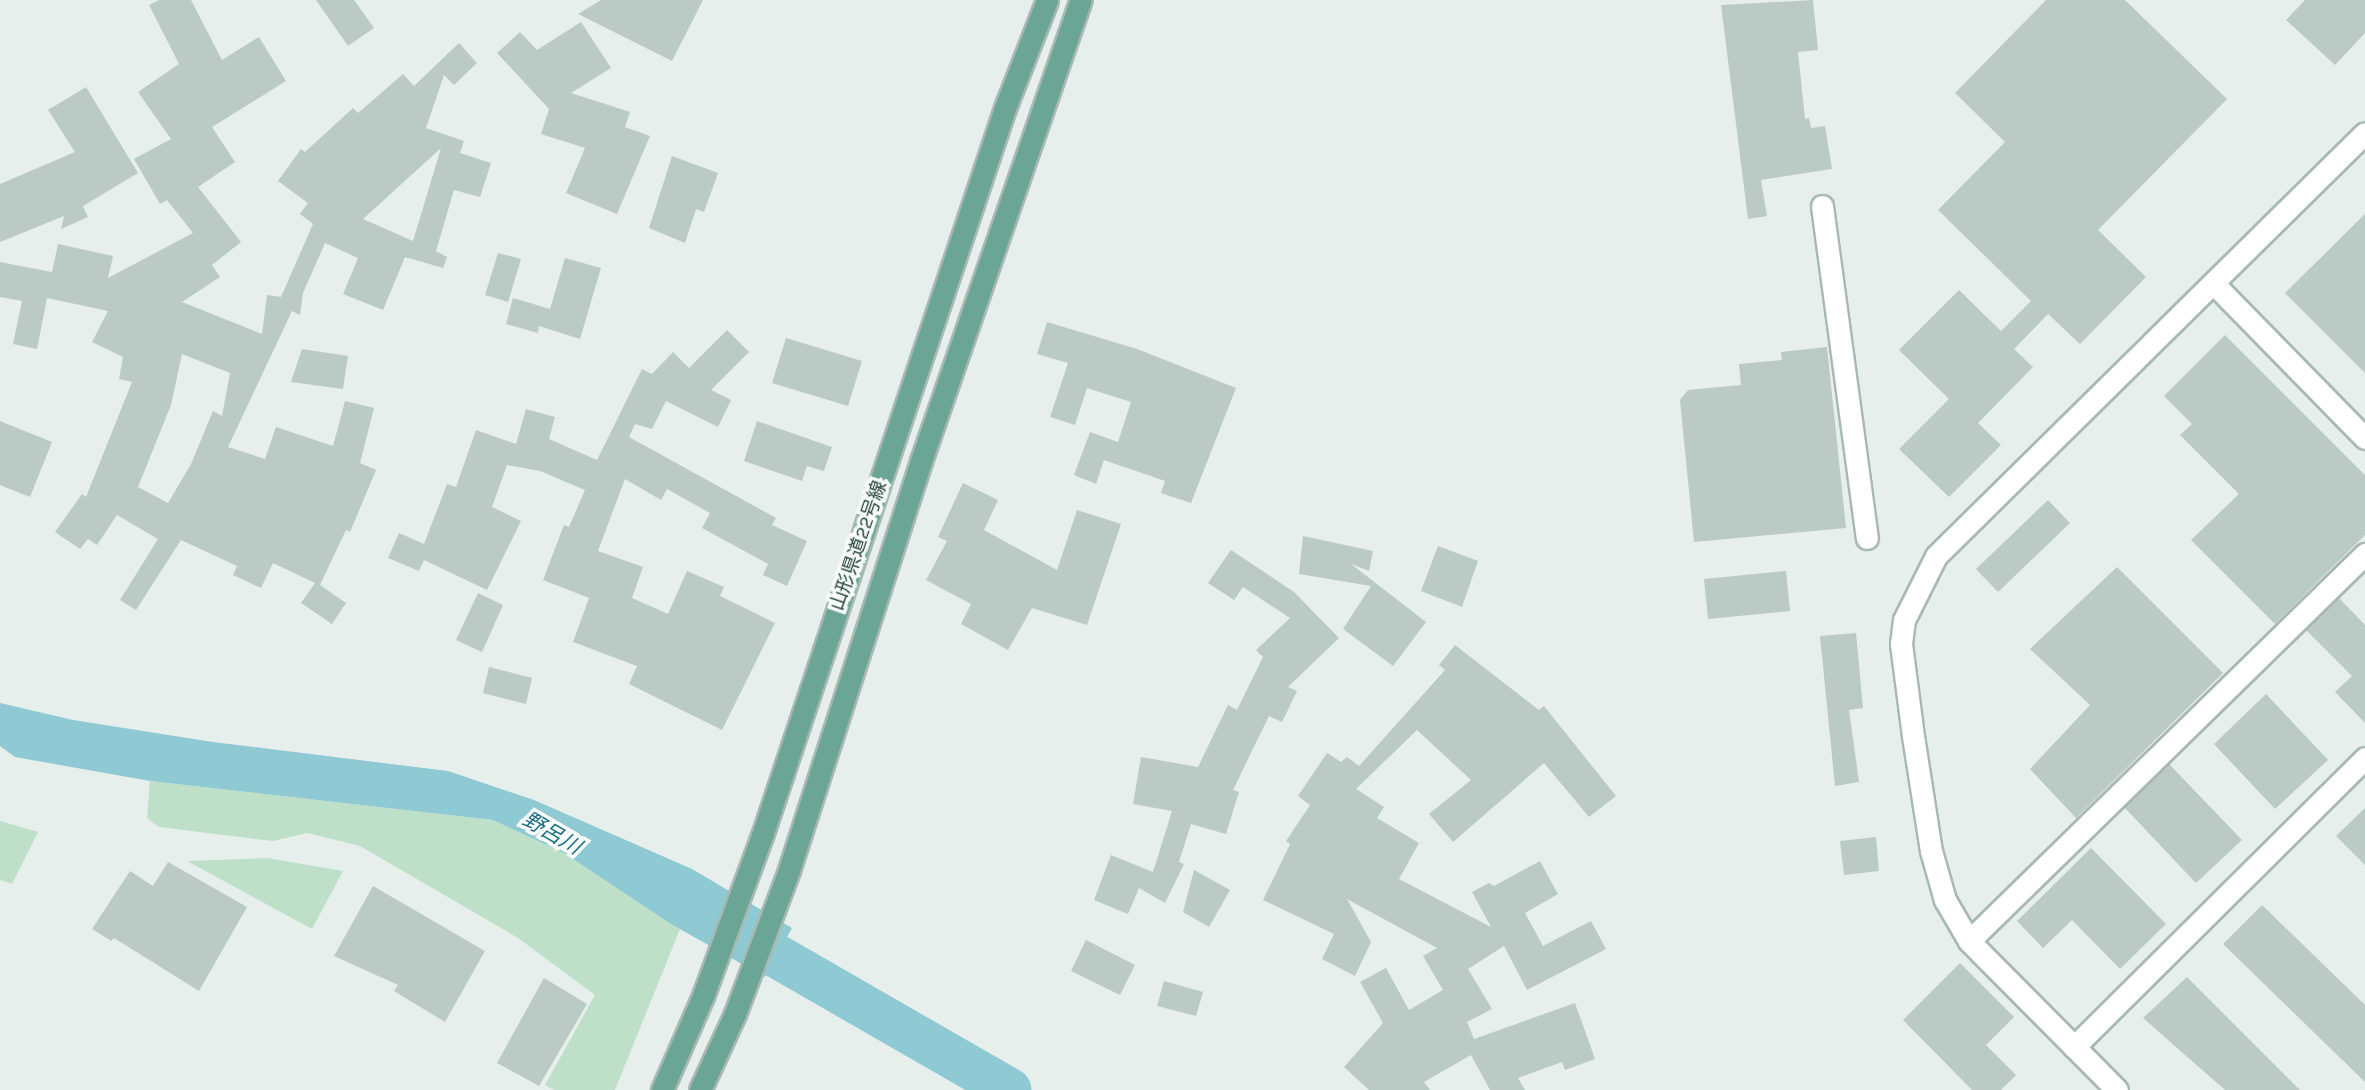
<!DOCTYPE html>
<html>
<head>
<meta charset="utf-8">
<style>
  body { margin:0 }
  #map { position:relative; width:2365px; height:1090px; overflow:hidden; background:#e6efeb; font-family:Karla,"Noto Sans JP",sans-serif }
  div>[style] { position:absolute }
  .green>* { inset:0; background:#bfe0c8 }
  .water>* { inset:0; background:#8ec9d4 }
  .river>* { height:44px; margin:-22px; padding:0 22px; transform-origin:22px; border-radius:22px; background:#8ec9d4 }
  .building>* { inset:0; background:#bbcac4 }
  .roads { filter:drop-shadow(2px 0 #a8b8b2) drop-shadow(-2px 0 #a8b8b2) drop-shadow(0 2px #a8b8b2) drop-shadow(0 -2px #a8b8b2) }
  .minor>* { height:21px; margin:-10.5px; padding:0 10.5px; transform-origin:10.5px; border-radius:10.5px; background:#fff }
  .major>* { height:21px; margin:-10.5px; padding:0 10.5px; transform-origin:10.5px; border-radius:10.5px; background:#6aa596 }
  span { translate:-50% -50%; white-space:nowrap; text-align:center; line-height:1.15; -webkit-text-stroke:7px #f7fbf9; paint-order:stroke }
  .street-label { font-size:19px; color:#24423a }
  .water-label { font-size:21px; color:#1c6f80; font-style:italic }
</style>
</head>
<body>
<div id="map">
  <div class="green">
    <div style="clip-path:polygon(150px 781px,493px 820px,564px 853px,680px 929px,615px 1090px,554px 1090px,545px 1085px,595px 995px,518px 938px,360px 846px,307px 833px,273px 841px,159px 827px,147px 818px)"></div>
    <div style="clip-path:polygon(0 821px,38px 832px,12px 884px,0 880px)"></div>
    <div style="clip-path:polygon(267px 858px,343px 871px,312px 929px,187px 861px)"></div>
  </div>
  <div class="water">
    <div style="clip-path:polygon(0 703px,73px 720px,213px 742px,448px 771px,534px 800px,692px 869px,792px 928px,765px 977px,671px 924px,564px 853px,493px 820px,150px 781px,15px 757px,0 746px)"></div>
  </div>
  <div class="river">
    <div style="left:726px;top:927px;width:327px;rotate:29.9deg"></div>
  </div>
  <div class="building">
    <div style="clip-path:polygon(evenodd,159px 0,191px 0,222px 60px,259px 37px,286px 81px,212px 127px,235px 162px,198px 187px,241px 242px,212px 265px,220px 277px,182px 302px,262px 334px,267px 295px,281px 297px,313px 224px,300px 214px,308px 203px,278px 181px,301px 149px,305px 152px,353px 108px,358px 113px,403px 74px,414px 86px,459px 43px,477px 63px,454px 85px,444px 75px,426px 128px,464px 141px,460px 153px,491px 163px,480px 197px,454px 190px,436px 251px,447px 257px,443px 268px,405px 257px,383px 310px,343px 294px,358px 258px,325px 243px,303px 293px,300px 315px,292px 311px,228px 447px,265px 459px,276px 427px,333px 446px,345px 401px,374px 408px,360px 463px,376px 470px,350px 532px,346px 530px,320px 585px,346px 603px,332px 624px,301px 603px,315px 583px,273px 563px,261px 588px,233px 575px,237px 566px,181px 540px,136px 610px,120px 600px,158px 539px,117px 515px,97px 545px,88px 539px,80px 549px,55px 532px,82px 494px,86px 497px,132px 382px,119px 379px,123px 357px,92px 342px,108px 311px,47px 298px,37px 349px,13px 344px,22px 301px,0 297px,0 262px,52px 272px,58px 244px,113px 256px,108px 278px,193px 233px,167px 200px,160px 204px,134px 159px,171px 139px,138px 92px,179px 64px,149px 5px,159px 0,441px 148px,413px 241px,363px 219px,441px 148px,159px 0,182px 354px,230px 373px,222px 416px,213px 411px,191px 464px,168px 503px,138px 487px,171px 405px,182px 354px)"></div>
    <div style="clip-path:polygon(316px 0,354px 0,374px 28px,348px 46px)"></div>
    <div style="clip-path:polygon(601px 0,703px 0,672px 61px,578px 14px)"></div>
    <div style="clip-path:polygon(1813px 0,1818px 50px,1798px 52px,1805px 119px,1809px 118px,1811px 128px,1825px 126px,1832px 169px,1761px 180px,1767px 216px,1748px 219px,1721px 5px)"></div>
    <div style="clip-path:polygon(2046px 0,2125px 0,2227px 99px,2098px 230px,2146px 277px,2080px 344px,2048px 314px,2014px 349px,2033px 367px,1978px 423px,2001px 445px,1949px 497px,1899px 449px,1949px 399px,1899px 350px,1959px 290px,2001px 331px,2031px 301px,1938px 210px,2005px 142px,1955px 93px)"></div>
    <div style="clip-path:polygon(2305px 0,2365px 0,2365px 33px,2335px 65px,2286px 20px)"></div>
    <div style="clip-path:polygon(581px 22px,611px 68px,571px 93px,630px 112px,625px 127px,650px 136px,617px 214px,566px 193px,585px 148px,541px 134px,549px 109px,497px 53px,520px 32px,537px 50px)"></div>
    <div style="clip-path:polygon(86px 87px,138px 173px,83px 206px,88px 217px,61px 229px,64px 216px,0 242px,0 184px,75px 152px,48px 110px)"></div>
    <div style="clip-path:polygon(672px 156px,718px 173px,704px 212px,696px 209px,685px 243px,649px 228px)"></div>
    <div style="clip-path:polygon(2365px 214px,2365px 373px,2285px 293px)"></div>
    <div style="clip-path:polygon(498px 253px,521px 259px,508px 302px,485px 295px)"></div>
    <div style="clip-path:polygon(565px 258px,601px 268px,580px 339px,539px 326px,538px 333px,506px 324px,513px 298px,550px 309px)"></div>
    <div style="clip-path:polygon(1047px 322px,1137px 349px,1236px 388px,1191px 503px,1161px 493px,1165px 481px,1104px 460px,1096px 484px,1074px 475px,1090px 432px,1118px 442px,1131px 402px,1087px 388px,1075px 425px,1050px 417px,1068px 363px,1037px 354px)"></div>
    <div style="clip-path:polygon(727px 330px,749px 352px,711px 390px,731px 400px,718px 427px,666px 401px,652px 429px,635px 424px,629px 437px,776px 518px,772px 525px,807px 541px,787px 586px,763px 575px,768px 564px,702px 528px,710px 513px,667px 489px,661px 500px,625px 479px,598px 551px,643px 567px,632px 598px,668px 614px,687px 571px,724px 587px,720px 596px,775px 623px,722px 730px,629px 684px,637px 666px,573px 642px,589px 598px,543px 580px,564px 525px,569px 527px,585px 490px,540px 471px,507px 465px,492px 507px,521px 521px,487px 590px,424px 560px,419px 571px,388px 558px,399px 533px,424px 544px,447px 484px,456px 487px,476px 430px,516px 444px,526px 409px,555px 417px,549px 439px,597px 460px,642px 369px,652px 374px,673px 352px,689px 368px)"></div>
    <div style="clip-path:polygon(2225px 335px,2365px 475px,2365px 535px,2275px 624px,2191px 540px,2239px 494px,2180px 435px,2192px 424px,2164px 396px)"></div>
    <div style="clip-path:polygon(786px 338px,862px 361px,848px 406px,772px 383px)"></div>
    <div style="clip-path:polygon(1827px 347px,1846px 528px,1694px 542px,1680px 400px,1688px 390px,1741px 385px,1739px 364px,1782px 360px,1781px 352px)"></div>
    <div style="clip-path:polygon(302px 349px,348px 356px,343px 389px,291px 382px)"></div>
    <div style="clip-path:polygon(0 421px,52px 442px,30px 497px,0 485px)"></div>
    <div style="clip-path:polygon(757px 421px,832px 447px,824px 471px,807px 466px,802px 481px,744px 461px)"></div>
    <div style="clip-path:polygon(963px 483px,998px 500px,984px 530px,1057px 570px,1077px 510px,1121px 524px,1087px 625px,1032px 608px,1008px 650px,961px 624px,971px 604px,926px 580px,947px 541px,938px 537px)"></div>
    <div style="clip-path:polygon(2048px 500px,2070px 523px,1998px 592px,1976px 569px)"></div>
    <div style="clip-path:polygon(1303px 536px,1373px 551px,1369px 571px,1351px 564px,1426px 622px,1393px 666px,1343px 629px,1371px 586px,1299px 574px)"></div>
    <div style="clip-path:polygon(1438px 546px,1478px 561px,1462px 607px,1421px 591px)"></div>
    <div style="clip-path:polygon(1231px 550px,1294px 592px,1339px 638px,1288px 687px,1297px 691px,1282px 722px,1269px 716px,1233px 790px,1239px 792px,1226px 834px,1191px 824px,1179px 862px,1184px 864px,1165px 903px,1139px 888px,1128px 914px,1094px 900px,1111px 855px,1153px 872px,1172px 811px,1133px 804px,1141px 757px,1198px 767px,1228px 705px,1237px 710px,1263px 657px,1256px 650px,1290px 618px,1243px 587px,1234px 600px,1208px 583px)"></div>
    <div style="clip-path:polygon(2117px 567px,2223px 673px,2076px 818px,2030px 769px,2090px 705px,2030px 649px)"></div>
    <div style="clip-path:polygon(1786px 571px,1790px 611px,1708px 619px,1704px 579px)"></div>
    <div style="clip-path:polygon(478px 593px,503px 605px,482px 652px,456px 640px)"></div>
    <div style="clip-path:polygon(2339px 598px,2365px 625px,2365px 723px,2335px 692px,2352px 676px,2306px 630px)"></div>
    <div style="clip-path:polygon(1856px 633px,1863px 708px,1849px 710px,1859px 782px,1835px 786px,1820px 636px)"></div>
    <div style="clip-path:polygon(1455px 645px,1539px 710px,1544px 706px,1616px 796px,1589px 817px,1544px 763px,1453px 842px,1429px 814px,1471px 780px,1417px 730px,1356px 789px,1384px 807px,1377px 818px,1419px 843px,1399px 879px,1491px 927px,1472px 892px,1489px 883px,1494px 886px,1540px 861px,1558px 894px,1525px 913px,1543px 946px,1591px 921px,1606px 949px,1527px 990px,1504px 946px,1468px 969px,1492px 1009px,1467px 1022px,1474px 1039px,1575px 1003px,1595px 1059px,1565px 1070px,1562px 1062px,1518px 1078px,1525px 1090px,1490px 1090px,1471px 1055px,1424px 1082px,1430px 1090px,1369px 1090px,1344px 1067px,1383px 1023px,1360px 982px,1386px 968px,1409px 1010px,1443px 990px,1423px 956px,1437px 948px,1347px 899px,1371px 942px,1355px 976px,1322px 959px,1334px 934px,1263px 900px,1290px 844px,1286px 841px,1310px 805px,1298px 796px,1327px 753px,1341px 762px,1347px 757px,1359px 766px,1445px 670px,1439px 665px)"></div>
    <div style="clip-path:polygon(489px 667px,532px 678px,526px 704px,483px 693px)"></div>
    <div style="clip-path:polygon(2266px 694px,2328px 760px,2275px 809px,2214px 744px)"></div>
    <div style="clip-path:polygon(2169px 764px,2242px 840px,2196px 883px,2124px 807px)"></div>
    <div style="clip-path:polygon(2365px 808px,2365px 865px,2336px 836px)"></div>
    <div style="clip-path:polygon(1876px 837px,1879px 871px,1844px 875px,1840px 841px)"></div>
    <div style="clip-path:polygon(2091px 848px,2166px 924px,2120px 969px,2072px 920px,2043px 948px,2017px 921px)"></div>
    <div style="clip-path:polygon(168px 862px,247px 907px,199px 991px,114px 938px,111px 941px,92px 929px,130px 871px,153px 886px)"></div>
    <div style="clip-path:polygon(1194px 870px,1230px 890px,1209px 927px,1183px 912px)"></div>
    <div style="clip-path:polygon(373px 886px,485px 951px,445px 1022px,394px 991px,398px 985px,334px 956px)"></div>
    <div style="clip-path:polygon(2262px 905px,2365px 1005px,2365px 1082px,2223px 944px)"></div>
    <div style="clip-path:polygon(1086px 940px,1135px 965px,1120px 995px,1071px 971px)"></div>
    <div style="clip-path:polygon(1960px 963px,2014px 1017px,1986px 1045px,2016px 1075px,2001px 1090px,1972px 1090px,1903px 1020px)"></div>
    <div style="clip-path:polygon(2187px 977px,2300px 1090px,2225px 1090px,2143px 1018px)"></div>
    <div style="clip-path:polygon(544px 978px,587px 1004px,539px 1086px,497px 1063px)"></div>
    <div style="clip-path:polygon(1164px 981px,1203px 992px,1196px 1016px,1157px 1006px)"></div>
  </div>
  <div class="roads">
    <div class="minor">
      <div style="left:1822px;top:206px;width:335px;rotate:82.3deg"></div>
      <div style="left:2215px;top:285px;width:214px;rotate:45.6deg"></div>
      <div style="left:1969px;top:941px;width:554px;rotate:-44.34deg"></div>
      <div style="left:2074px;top:1047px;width:410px;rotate:-44.8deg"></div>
      <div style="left:2117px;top:1090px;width:210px;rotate:-134.8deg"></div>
      <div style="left:1969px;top:941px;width:48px;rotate:-120.3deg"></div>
      <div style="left:1945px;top:900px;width:51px;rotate:-105.9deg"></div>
      <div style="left:1931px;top:851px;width:116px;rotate:-98.9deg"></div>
      <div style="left:1913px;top:736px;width:93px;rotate:-97.4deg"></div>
      <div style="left:1901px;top:644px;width:24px;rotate:-83deg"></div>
      <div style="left:1904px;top:620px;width:72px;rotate:-63.4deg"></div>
      <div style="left:1936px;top:556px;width:602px;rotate:-44.6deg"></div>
    </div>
    <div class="major">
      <div style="left:662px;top:1090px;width:103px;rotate:-66.4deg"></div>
      <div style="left:703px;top:996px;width:171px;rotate:-69.8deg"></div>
      <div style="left:762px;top:836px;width:767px;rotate:-71.54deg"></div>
      <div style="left:1005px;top:108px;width:116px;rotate:-68.7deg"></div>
      <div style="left:700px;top:1090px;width:84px;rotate:-65.3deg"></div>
      <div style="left:735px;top:1014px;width:154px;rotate:-69.4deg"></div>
      <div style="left:789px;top:870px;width:430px;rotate:-72.1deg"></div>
      <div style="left:921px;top:461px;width:488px;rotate:-70.9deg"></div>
    </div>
  </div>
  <div class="street-label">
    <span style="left:859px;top:546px;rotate:-71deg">山形県道22号線</span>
  </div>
  <div class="water-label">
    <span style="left:552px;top:833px;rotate:30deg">野呂川</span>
  </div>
</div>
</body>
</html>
